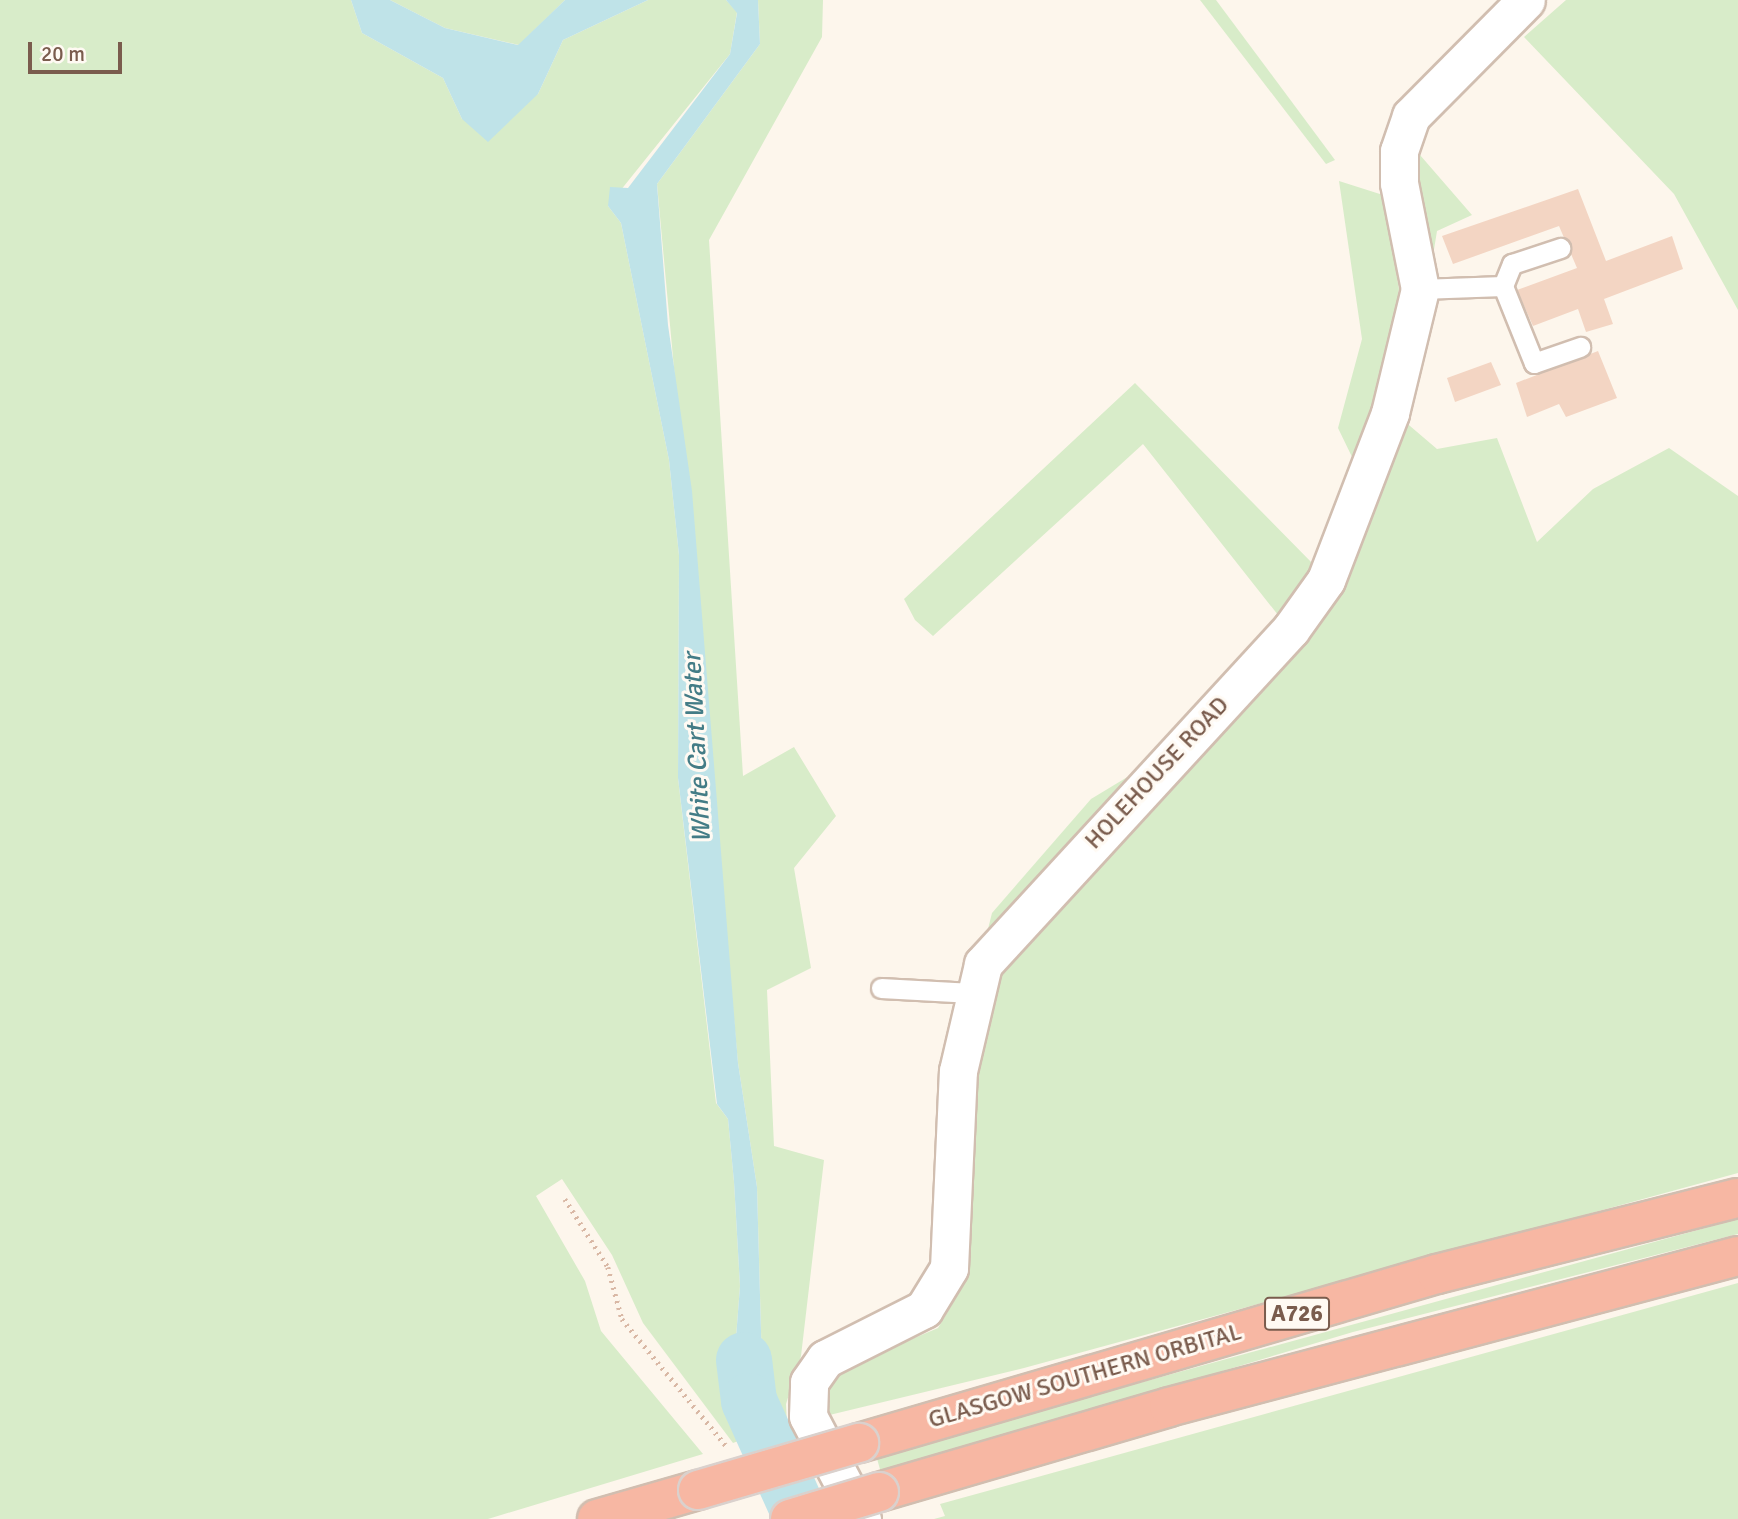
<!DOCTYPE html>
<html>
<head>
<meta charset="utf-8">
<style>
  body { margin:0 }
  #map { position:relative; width:1738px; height:1519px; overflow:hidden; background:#fdf6ec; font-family:Signika,sans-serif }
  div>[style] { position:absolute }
  .green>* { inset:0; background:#d8ecc9 }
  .water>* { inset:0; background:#bfe3e8 }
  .river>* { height:56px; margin:-28px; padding:0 28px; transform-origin:28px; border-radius:28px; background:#bfe3e8 }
  .building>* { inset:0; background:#f3d5c3 }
  .path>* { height:4.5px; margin-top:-2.25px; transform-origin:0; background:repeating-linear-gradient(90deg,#d9b8a5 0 2px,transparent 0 7px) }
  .roads { filter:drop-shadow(2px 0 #d1beb0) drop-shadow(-2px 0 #d1beb0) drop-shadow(0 2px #d1beb0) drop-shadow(0 -2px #d1beb0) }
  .lane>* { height:19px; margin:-9.5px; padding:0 9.5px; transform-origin:9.5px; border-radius:9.5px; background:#fff }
  .street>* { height:37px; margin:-18.5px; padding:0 18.5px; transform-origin:18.5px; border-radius:18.5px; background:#fff }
  .highway>* { height:38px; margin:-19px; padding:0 19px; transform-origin:19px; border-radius:19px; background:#f7b7a3 }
  .bridges { filter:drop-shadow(2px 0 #dad1cd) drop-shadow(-2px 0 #dad1cd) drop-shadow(0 2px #dad1cd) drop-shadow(0 -2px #dad1cd) }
  .highway-bridge>* { height:38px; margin:-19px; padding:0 19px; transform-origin:19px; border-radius:19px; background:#f7b7a3 }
  span { translate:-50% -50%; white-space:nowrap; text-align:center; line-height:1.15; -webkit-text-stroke:6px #fffaf3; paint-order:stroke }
  .shield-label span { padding:2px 5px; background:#fffaf3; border:2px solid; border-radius:5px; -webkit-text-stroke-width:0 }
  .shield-label { font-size:23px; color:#7a5c4d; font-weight:700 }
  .street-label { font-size:24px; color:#7a5c4d }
  .water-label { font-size:26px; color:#437c86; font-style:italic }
  .scale { position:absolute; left:28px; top:42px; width:94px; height:32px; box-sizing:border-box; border:4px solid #7a5c4d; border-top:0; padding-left:9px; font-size:21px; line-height:24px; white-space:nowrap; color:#7a5c4d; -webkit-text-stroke:5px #fffaf3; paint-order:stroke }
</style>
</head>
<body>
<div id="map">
  <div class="green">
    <div style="clip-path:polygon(0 0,351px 0,362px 33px,443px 78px,462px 119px,538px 94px,563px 40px,648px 0,726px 0,737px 12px,730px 54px,608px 206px,621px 223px,669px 460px,679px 555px,678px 778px,716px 1103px,728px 1119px,734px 1182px,740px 1286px,731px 1402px,752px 1436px,733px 1443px,643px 1323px,612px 1255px,562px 1179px,536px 1196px,585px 1281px,601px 1331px,703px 1454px,488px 1519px,0 1519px)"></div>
    <div style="clip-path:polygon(390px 0,565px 0,519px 45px,445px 28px)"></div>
    <div style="clip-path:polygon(758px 0,823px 0,822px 37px,709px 240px,743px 776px,794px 747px,836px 816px,794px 868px,811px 968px,767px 990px,774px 1146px,824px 1160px,801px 1356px,786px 1404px,787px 1425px,772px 1430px,763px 1403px,757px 1187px,738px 1063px,657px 184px,760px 44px)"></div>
    <div style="clip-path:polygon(1200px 0,1216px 0,1335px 160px,1326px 164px)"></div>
    <div style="clip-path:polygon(1566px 0,1738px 0,1738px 310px,1674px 194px,1524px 37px)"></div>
    <div style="clip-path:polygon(1420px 155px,1472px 215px,1437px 231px,1432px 262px,1418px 193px)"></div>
    <div style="clip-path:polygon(1339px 181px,1383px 195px,1399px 289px,1388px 371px,1353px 459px,1338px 428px,1362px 339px)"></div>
    <div style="clip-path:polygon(1135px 383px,1316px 567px,1278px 615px,1143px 444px,933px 636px,915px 620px,904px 599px)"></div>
    <div style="clip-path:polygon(1403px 420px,1437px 449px,1497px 438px,1537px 542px,1593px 489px,1669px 448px,1738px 496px,1738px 1173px,1024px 1368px,817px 1418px,826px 1385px,844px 1368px,938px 1328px,963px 1286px,977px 1013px,992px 975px,1224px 721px)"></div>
    <div style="clip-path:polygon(1134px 773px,986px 937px,992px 913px,1091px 799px)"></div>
    <div style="clip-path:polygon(1738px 1219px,1738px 1234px,1353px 1332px,881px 1473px,876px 1455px)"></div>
    <div style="clip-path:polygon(1738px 1283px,1738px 1519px,934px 1519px,945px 1516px,940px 1504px)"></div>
  </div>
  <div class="water">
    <div style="clip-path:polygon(351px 0,390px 0,445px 28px,518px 45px,565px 0,648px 0,563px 40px,538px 94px,488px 142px,462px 119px,443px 78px,362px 33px)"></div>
    <div style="clip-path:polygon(726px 0,758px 0,760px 44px,657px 184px,668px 325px,692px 491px,738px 1063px,757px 1187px,763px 1403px,772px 1430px,752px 1436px,731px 1402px,740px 1286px,734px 1182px,728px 1119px,717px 1104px,678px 778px,679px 555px,669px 460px,621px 223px,608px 206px,610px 187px,628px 188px,730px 54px,737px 13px)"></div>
  </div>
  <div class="river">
    <div style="left:744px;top:1360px;width:41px;rotate:83deg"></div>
    <div style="left:749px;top:1401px;width:129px;rotate:65.8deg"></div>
  </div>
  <div class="building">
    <div style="clip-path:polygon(1578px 189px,1606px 261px,1672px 236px,1683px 269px,1604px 299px,1613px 324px,1586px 332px,1578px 309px,1533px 326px,1517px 290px,1577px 268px,1559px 226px,1453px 264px,1442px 236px)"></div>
    <div style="clip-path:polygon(1598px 351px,1617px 398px,1566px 417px,1559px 404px,1527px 417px,1516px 383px)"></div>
    <div style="clip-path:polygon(1491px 362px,1501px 385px,1455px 402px,1447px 378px)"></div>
  </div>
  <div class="path">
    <div style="left:565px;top:1199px;width:80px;rotate:57.7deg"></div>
    <div style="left:608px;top:1267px;width:54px;rotate:74.9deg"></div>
    <div style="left:622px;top:1319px;width:166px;rotate:50.6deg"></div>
  </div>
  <div class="roads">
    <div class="lane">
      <div style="left:1503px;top:286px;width:24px;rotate:-68deg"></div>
      <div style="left:1512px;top:264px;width:51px;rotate:-18.4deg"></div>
      <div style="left:1420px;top:289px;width:83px;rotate:-2.1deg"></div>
      <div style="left:1503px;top:286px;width:83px;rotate:68.1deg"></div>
      <div style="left:1534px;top:363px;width:49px;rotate:-19.2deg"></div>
      <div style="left:881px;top:988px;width:91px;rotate:3.1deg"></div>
    </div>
    <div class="street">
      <div style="left:862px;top:1519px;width:116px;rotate:-117.7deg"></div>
      <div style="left:808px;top:1416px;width:34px;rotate:-88deg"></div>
      <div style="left:809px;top:1382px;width:28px;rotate:-55deg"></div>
      <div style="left:825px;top:1359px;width:111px;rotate:-26.8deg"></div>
      <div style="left:924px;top:1309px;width:48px;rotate:-58.6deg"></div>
      <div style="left:949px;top:1268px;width:197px;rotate:-87.4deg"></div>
      <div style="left:958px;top:1071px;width:110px;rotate:-76.8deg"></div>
      <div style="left:983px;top:964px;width:455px;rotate:-47.4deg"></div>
      <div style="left:1291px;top:629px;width:60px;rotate:-54.5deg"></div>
      <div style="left:1326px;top:580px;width:179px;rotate:-69deg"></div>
      <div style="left:1390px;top:413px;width:128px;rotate:-76.4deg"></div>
      <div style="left:1420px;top:289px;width:108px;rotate:-101.2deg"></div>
      <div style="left:1399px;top:183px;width:32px;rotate:-90deg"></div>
      <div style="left:1399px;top:151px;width:37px;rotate:-71deg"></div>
      <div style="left:1411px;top:116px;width:163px;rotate:-45.2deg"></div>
    </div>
    <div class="highway">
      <div style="left:859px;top:1443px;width:602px;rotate:-16.3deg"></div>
      <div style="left:1437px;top:1274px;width:310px;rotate:-14.2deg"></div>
      <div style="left:879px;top:1492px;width:302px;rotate:-16.3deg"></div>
      <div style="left:1169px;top:1407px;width:589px;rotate:-14.86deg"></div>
      <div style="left:597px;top:1519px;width:105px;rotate:-16deg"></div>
    </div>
  </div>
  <div class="bridges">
    <div class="highway-bridge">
      <div style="left:698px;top:1490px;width:168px;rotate:-16.3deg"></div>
      <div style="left:790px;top:1519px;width:93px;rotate:-16.9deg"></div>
    </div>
  </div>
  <div class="shield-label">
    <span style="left:1297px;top:1314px">A726</span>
  </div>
  <div class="street-label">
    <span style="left:1157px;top:773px;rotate:-47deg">HOLEHOUSE ROAD</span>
    <span style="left:1085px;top:1376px;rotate:-16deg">GLASGOW SOUTHERN ORBITAL</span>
  </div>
  <div class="water-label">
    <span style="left:698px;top:748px;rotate:-93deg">White Cart Water</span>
  </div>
  <div class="scale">20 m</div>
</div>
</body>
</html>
